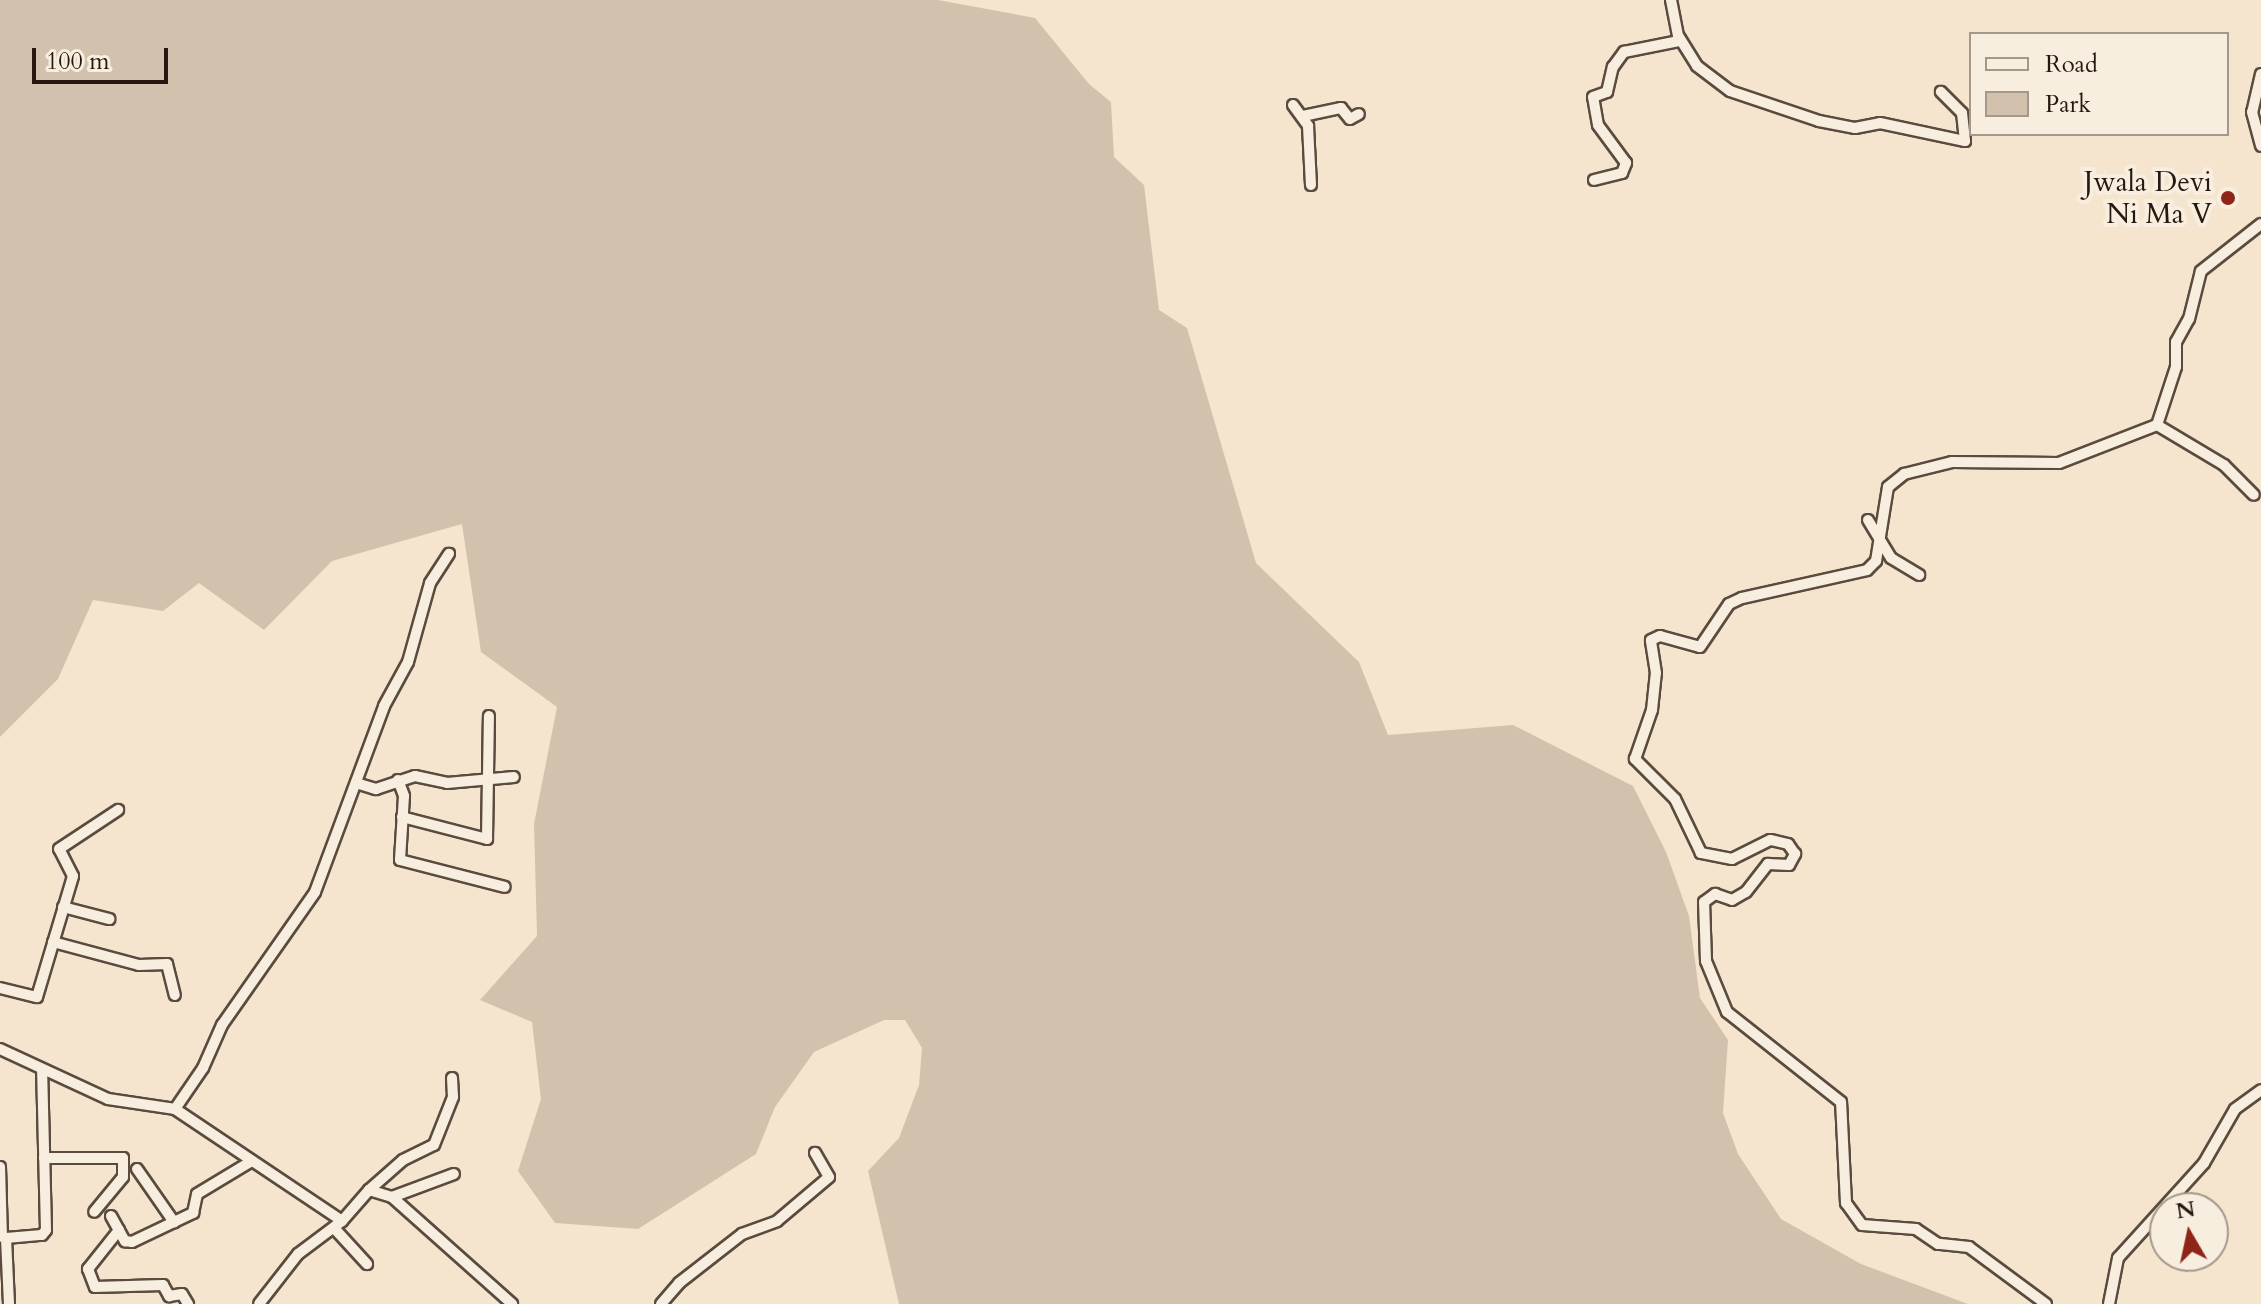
<!DOCTYPE html>
<html>
<head>
<meta charset="utf-8">
<style>
  body { margin:0 }
  #map { position:relative; width:2261px; height:1304px; overflow:hidden; background:#f5e5ce; font-family:Cardo,serif }
  div>[style] { position:absolute }
  .green>* { inset:0; background:#d2c2ad }
  .roads { filter:drop-shadow(2px 0 #5a4b3e) drop-shadow(-2px 0 #5a4b3e) drop-shadow(0 2px #5a4b3e) drop-shadow(0 -2px #5a4b3e) }
  .minor>* { height:10px; margin:-5px; padding:0 5px; transform-origin:5px; border-radius:5px; background:#f8eedf }
  .dots>* { width:22px; height:22px; translate:-50% -50%; box-sizing:border-box; border:4px solid #f8eedf; border-radius:50% }
  span { translate:-50% -50%; white-space:nowrap; text-align:center; line-height:1.15; -webkit-text-stroke:8px #f8eedf; paint-order:stroke }
  .poi-label { font-size:28px; color:#26180e }
  .right { translate:-100% -50%; text-align:right }
  .legend { position:absolute; left:1969px; top:32px; width:260px; height:104px; box-sizing:border-box; background:#f8eedf; border:2px solid #a4988b; margin:0; padding:10px 14px; list-style:none; font-size:24px; color:#26180e }
  .legend li { display:flex; align-items:center; gap:16px; height:40px }
  .legend b { width:40px; border:2px solid #a4988b }
  .north { position:absolute; left:2149px; top:1192px; width:80px; height:80px; box-sizing:border-box; background:#f8eedf; border:2px solid #a4988b; border-radius:50%; rotate:351deg; font-size:22px; font-weight:700; line-height:32px; text-align:center; color:#26180e }
  .north::after { content:''; display:block; margin:auto; width:28px; height:36px; background:#8f2418; clip-path:polygon(50% 0,100% 100%,50% 72%,0 100%) }
  .scale { position:absolute; left:32px; top:48px; width:136px; height:36px; box-sizing:border-box; border:4px solid #26180e; border-top:0; padding-left:10px; font-size:24px; line-height:28px; white-space:nowrap; color:#26180e; -webkit-text-stroke:6px #f8eedf; paint-order:stroke }
</style>
</head>
<body>
<div id="map">
  <div class="green">
    <div style="clip-path:polygon(0 0,938px 0,1035px 18px,1089px 84px,1111px 102px,1114px 157px,1144px 185px,1159px 310px,1187px 328px,1256px 563px,1359px 662px,1388px 735px,1513px 725px,1633px 786px,1666px 852px,1689px 916px,1700px 998px,1728px 1040px,1723px 1113px,1738px 1154px,1781px 1219px,1861px 1264px,1968px 1304px,899px 1304px,868px 1171px,899px 1138px,919px 1085px,922px 1048px,905px 1020px,884px 1020px,814px 1052px,775px 1107px,756px 1154px,638px 1229px,555px 1223px,518px 1171px,541px 1099px,532px 1022px,480px 1000px,537px 936px,534px 824px,557px 707px,481px 652px,462px 524px,332px 561px,264px 630px,199px 583px,163px 611px,93px 600px,58px 679px,0 737px)"></div>
  </div>
  <div class="roads">
    <div class="minor">
      <div style="left:1679px;top:37px;width:34px;rotate:58deg"></div>
      <div style="left:1697px;top:66px;width:41px;rotate:37.1deg"></div>
      <div style="left:1730px;top:91px;width:94px;rotate:18.6deg"></div>
      <div style="left:1819px;top:121px;width:37px;rotate:11deg"></div>
      <div style="left:1855px;top:128px;width:25px;rotate:-11deg"></div>
      <div style="left:1880px;top:123px;width:87px;rotate:12deg"></div>
      <div style="left:1965px;top:141px;width:28px;rotate:-96deg"></div>
      <div style="left:1962px;top:113px;width:30px;rotate:-135deg"></div>
      <div style="left:2261px;top:74px;width:39px;rotate:103deg"></div>
      <div style="left:2252px;top:112px;width:35px;rotate:75deg"></div>
      <div style="left:1293px;top:105px;width:26px;rotate:54deg"></div>
      <div style="left:1308px;top:126px;width:59px;rotate:87.1deg"></div>
      <div style="left:1303px;top:116px;width:39px;rotate:-12deg"></div>
      <div style="left:1341px;top:108px;width:14px;rotate:51deg"></div>
      <div style="left:1350px;top:119px;width:10px;rotate:-29deg"></div>
      <div style="left:1594px;top:180px;width:29px;rotate:-14deg"></div>
      <div style="left:1622px;top:173px;width:11px;rotate:-68deg"></div>
      <div style="left:1626px;top:163px;width:47px;rotate:-126.4deg"></div>
      <div style="left:1598px;top:125px;width:28px;rotate:-100deg"></div>
      <div style="left:1593px;top:97px;width:15px;rotate:-20deg"></div>
      <div style="left:1607px;top:92px;width:26px;rotate:-77deg"></div>
      <div style="left:1613px;top:67px;width:19px;rotate:-54deg"></div>
      <div style="left:1624px;top:52px;width:56px;rotate:-11.3deg"></div>
      <div style="left:1679px;top:41px;width:42px;rotate:-101deg"></div>
      <div style="left:2157px;top:425px;width:78px;rotate:30.8deg"></div>
      <div style="left:2224px;top:465px;width:42px;rotate:45deg"></div>
      <div style="left:1868px;top:520px;width:44px;rotate:58.8deg"></div>
      <div style="left:1891px;top:558px;width:33px;rotate:31deg"></div>
      <div style="left:398px;top:780px;width:17px;rotate:69deg"></div>
      <div style="left:404px;top:796px;width:64px;rotate:93.6deg"></div>
      <div style="left:400px;top:860px;width:108px;rotate:14.4deg"></div>
      <div style="left:356px;top:783px;width:21px;rotate:17deg"></div>
      <div style="left:376px;top:789px;width:41px;rotate:-18.4deg"></div>
      <div style="left:415px;top:776px;width:33px;rotate:12deg"></div>
      <div style="left:447px;top:783px;width:67px;rotate:-5.1deg"></div>
      <div style="left:402px;top:817px;width:88px;rotate:14.5deg"></div>
      <div style="left:487px;top:839px;width:123px;rotate:-89.1deg"></div>
      <div style="left:63px;top:907px;width:48px;rotate:14.6deg"></div>
      <div style="left:53px;top:942px;width:89px;rotate:15deg"></div>
      <div style="left:139px;top:965px;width:28px;rotate:-2deg"></div>
      <div style="left:167px;top:964px;width:32px;rotate:76deg"></div>
      <div style="left:0;top:988px;width:38px;rotate:14deg"></div>
      <div style="left:37px;top:997px;width:126px;rotate:-73.4deg"></div>
      <div style="left:73px;top:876px;width:30px;rotate:-117deg"></div>
      <div style="left:59px;top:849px;width:71px;rotate:-33.5deg"></div>
      <div style="left:0;top:1049px;width:119px;rotate:24.8deg"></div>
      <div style="left:108px;top:1099px;width:68px;rotate:8.5deg"></div>
      <div style="left:175px;top:1109px;width:201px;rotate:33.8deg"></div>
      <div style="left:342px;top:1221px;width:55px;rotate:143.1deg"></div>
      <div style="left:298px;top:1254px;width:63px;rotate:128deg"></div>
      <div style="left:175px;top:1109px;width:50px;rotate:-55.7deg"></div>
      <div style="left:203px;top:1068px;width:47px;rotate:-66.2deg"></div>
      <div style="left:222px;top:1025px;width:162px;rotate:-55deg"></div>
      <div style="left:315px;top:892px;width:198px;rotate:-69.6deg"></div>
      <div style="left:384px;top:706px;width:50px;rotate:-61.4deg"></div>
      <div style="left:408px;top:662px;width:82px;rotate:-74.4deg"></div>
      <div style="left:430px;top:583px;width:35px;rotate:-57deg"></div>
      <div style="left:44px;top:1158px;width:79px"></div>
      <div style="left:123px;top:1158px;width:19px;rotate:90deg"></div>
      <div style="left:123px;top:1177px;width:45px;rotate:129.6deg"></div>
      <div style="left:0;top:1167px;width:70px;rotate:88.4deg"></div>
      <div style="left:137px;top:1169px;width:65px;rotate:55.1deg"></div>
      <div style="left:369px;top:1190px;width:45px;rotate:-41.4deg"></div>
      <div style="left:403px;top:1160px;width:34px;rotate:-26deg"></div>
      <div style="left:434px;top:1145px;width:52px;rotate:-68.4deg"></div>
      <div style="left:453px;top:1097px;width:19px;rotate:-93deg"></div>
      <div style="left:392px;top:1197px;width:66px;rotate:-20.4deg"></div>
      <div style="left:111px;top:1216px;width:29px;rotate:61deg"></div>
      <div style="left:125px;top:1241px;width:7px;rotate:8deg"></div>
      <div style="left:132px;top:1242px;width:68px;rotate:-25.4deg"></div>
      <div style="left:193px;top:1213px;width:19px;rotate:-78deg"></div>
      <div style="left:197px;top:1194px;width:62px;rotate:-31.1deg"></div>
      <div style="left:342px;top:1221px;width:41px;rotate:-48.9deg"></div>
      <div style="left:369px;top:1190px;width:24px;rotate:17deg"></div>
      <div style="left:392px;top:1197px;width:161px;rotate:41.7deg"></div>
      <div style="left:334px;top:1228px;width:49px;rotate:47.5deg"></div>
      <div style="left:119px;top:1230px;width:50px;rotate:128.5deg"></div>
      <div style="left:88px;top:1269px;width:19px;rotate:69deg"></div>
      <div style="left:95px;top:1287px;width:68px;rotate:-1.7deg"></div>
      <div style="left:163px;top:1285px;width:13px;rotate:61deg"></div>
      <div style="left:169px;top:1296px;width:13px;rotate:-9deg"></div>
      <div style="left:182px;top:1294px;width:12px;rotate:59deg"></div>
      <div style="left:9px;top:1304px;width:66px;rotate:-92.6deg"></div>
      <div style="left:6px;top:1238px;width:36px;rotate:-5deg"></div>
      <div style="left:42px;top:1235px;width:6px;rotate:-51deg"></div>
      <div style="left:46px;top:1230px;width:161px;rotate:-91.4deg"></div>
      <div style="left:661px;top:1304px;width:28px;rotate:-49deg"></div>
      <div style="left:679px;top:1283px;width:80px;rotate:-37.9deg"></div>
      <div style="left:742px;top:1234px;width:37px;rotate:-20deg"></div>
      <div style="left:777px;top:1221px;width:68px;rotate:-40.2deg"></div>
      <div style="left:829px;top:1177px;width:28px;rotate:-120deg"></div>
      <div style="left:2046px;top:1304px;width:96px;rotate:-143.5deg"></div>
      <div style="left:1969px;top:1247px;width:31px;rotate:-174deg"></div>
      <div style="left:1938px;top:1244px;width:27px;rotate:-146deg"></div>
      <div style="left:1916px;top:1229px;width:54px;rotate:-175.8deg"></div>
      <div style="left:1862px;top:1225px;width:27px;rotate:-126deg"></div>
      <div style="left:1846px;top:1203px;width:101px;rotate:-92.8deg"></div>
      <div style="left:1841px;top:1102px;width:145px;rotate:-141.7deg"></div>
      <div style="left:1727px;top:1012px;width:55px;rotate:-112.4deg"></div>
      <div style="left:1706px;top:961px;width:59px;rotate:-91.9deg"></div>
      <div style="left:1704px;top:902px;width:14px;rotate:-36deg"></div>
      <div style="left:1715px;top:894px;width:18px;rotate:19deg"></div>
      <div style="left:1732px;top:900px;width:16px;rotate:-30deg"></div>
      <div style="left:1746px;top:892px;width:36px;rotate:-52deg"></div>
      <div style="left:1768px;top:864px;width:21px;rotate:3deg"></div>
      <div style="left:1789px;top:865px;width:13px;rotate:-61deg"></div>
      <div style="left:1795px;top:854px;width:12px;rotate:-125deg"></div>
      <div style="left:1788px;top:844px;width:18px;rotate:-167deg"></div>
      <div style="left:1770px;top:840px;width:42px;rotate:153.4deg"></div>
      <div style="left:1732px;top:859px;width:32px;rotate:-169deg"></div>
      <div style="left:1701px;top:853px;width:60px;rotate:-115.7deg"></div>
      <div style="left:1675px;top:799px;width:57px;rotate:-135deg"></div>
      <div style="left:1635px;top:759px;width:52px;rotate:-70.9deg"></div>
      <div style="left:1652px;top:710px;width:37px;rotate:-84deg"></div>
      <div style="left:1656px;top:673px;width:33px;rotate:-99deg"></div>
      <div style="left:1651px;top:640px;width:10px;rotate:-24deg"></div>
      <div style="left:1660px;top:636px;width:41px;rotate:15.4deg"></div>
      <div style="left:1700px;top:647px;width:52px;rotate:-56deg"></div>
      <div style="left:1729px;top:604px;width:14px;rotate:-25deg"></div>
      <div style="left:1742px;top:598px;width:128px;rotate:-12.6deg"></div>
      <div style="left:1867px;top:570px;width:13px;rotate:-45deg"></div>
      <div style="left:1876px;top:561px;width:75px;rotate:-80.8deg"></div>
      <div style="left:1888px;top:487px;width:21px;rotate:-39deg"></div>
      <div style="left:1904px;top:474px;width:49px;rotate:-14deg"></div>
      <div style="left:1952px;top:462px;width:107px;rotate:0.5deg"></div>
      <div style="left:2059px;top:463px;width:105px;rotate:-21.2deg"></div>
      <div style="left:2157px;top:425px;width:61px;rotate:-71.9deg"></div>
      <div style="left:2176px;top:367px;width:25px;rotate:-90deg"></div>
      <div style="left:2176px;top:342px;width:26px;rotate:-61deg"></div>
      <div style="left:2189px;top:319px;width:49px;rotate:-76deg"></div>
      <div style="left:2201px;top:271px;width:76px;rotate:-38.1deg"></div>
      <div style="left:2109px;top:1304px;width:47px;rotate:-78.9deg"></div>
      <div style="left:2118px;top:1258px;width:128px;rotate:-47.8deg"></div>
      <div style="left:2204px;top:1163px;width:62px;rotate:-60.1deg"></div>
      <div style="left:2235px;top:1109px;width:32px;rotate:-36deg"></div>
    </div>
  </div>
  <div class="dots">
    <div style="left:2228px;top:198px;background:#8f2418"></div>
  </div>
  <div class="poi-label">
    <span class="right" style="left:2212px;top:198px">Jwala Devi<br>Ni Ma V</span>
  </div>
  <ul class="legend">
  <li><b style="height:10px;background:#f8eedf"></b>Road</li>
  <li><b style="height:22px;background:#d2c2ad"></b>Park</li>
  </ul>
  <div class="north">N</div>
  <div class="scale">100 m</div>
</div>
</body>
</html>
